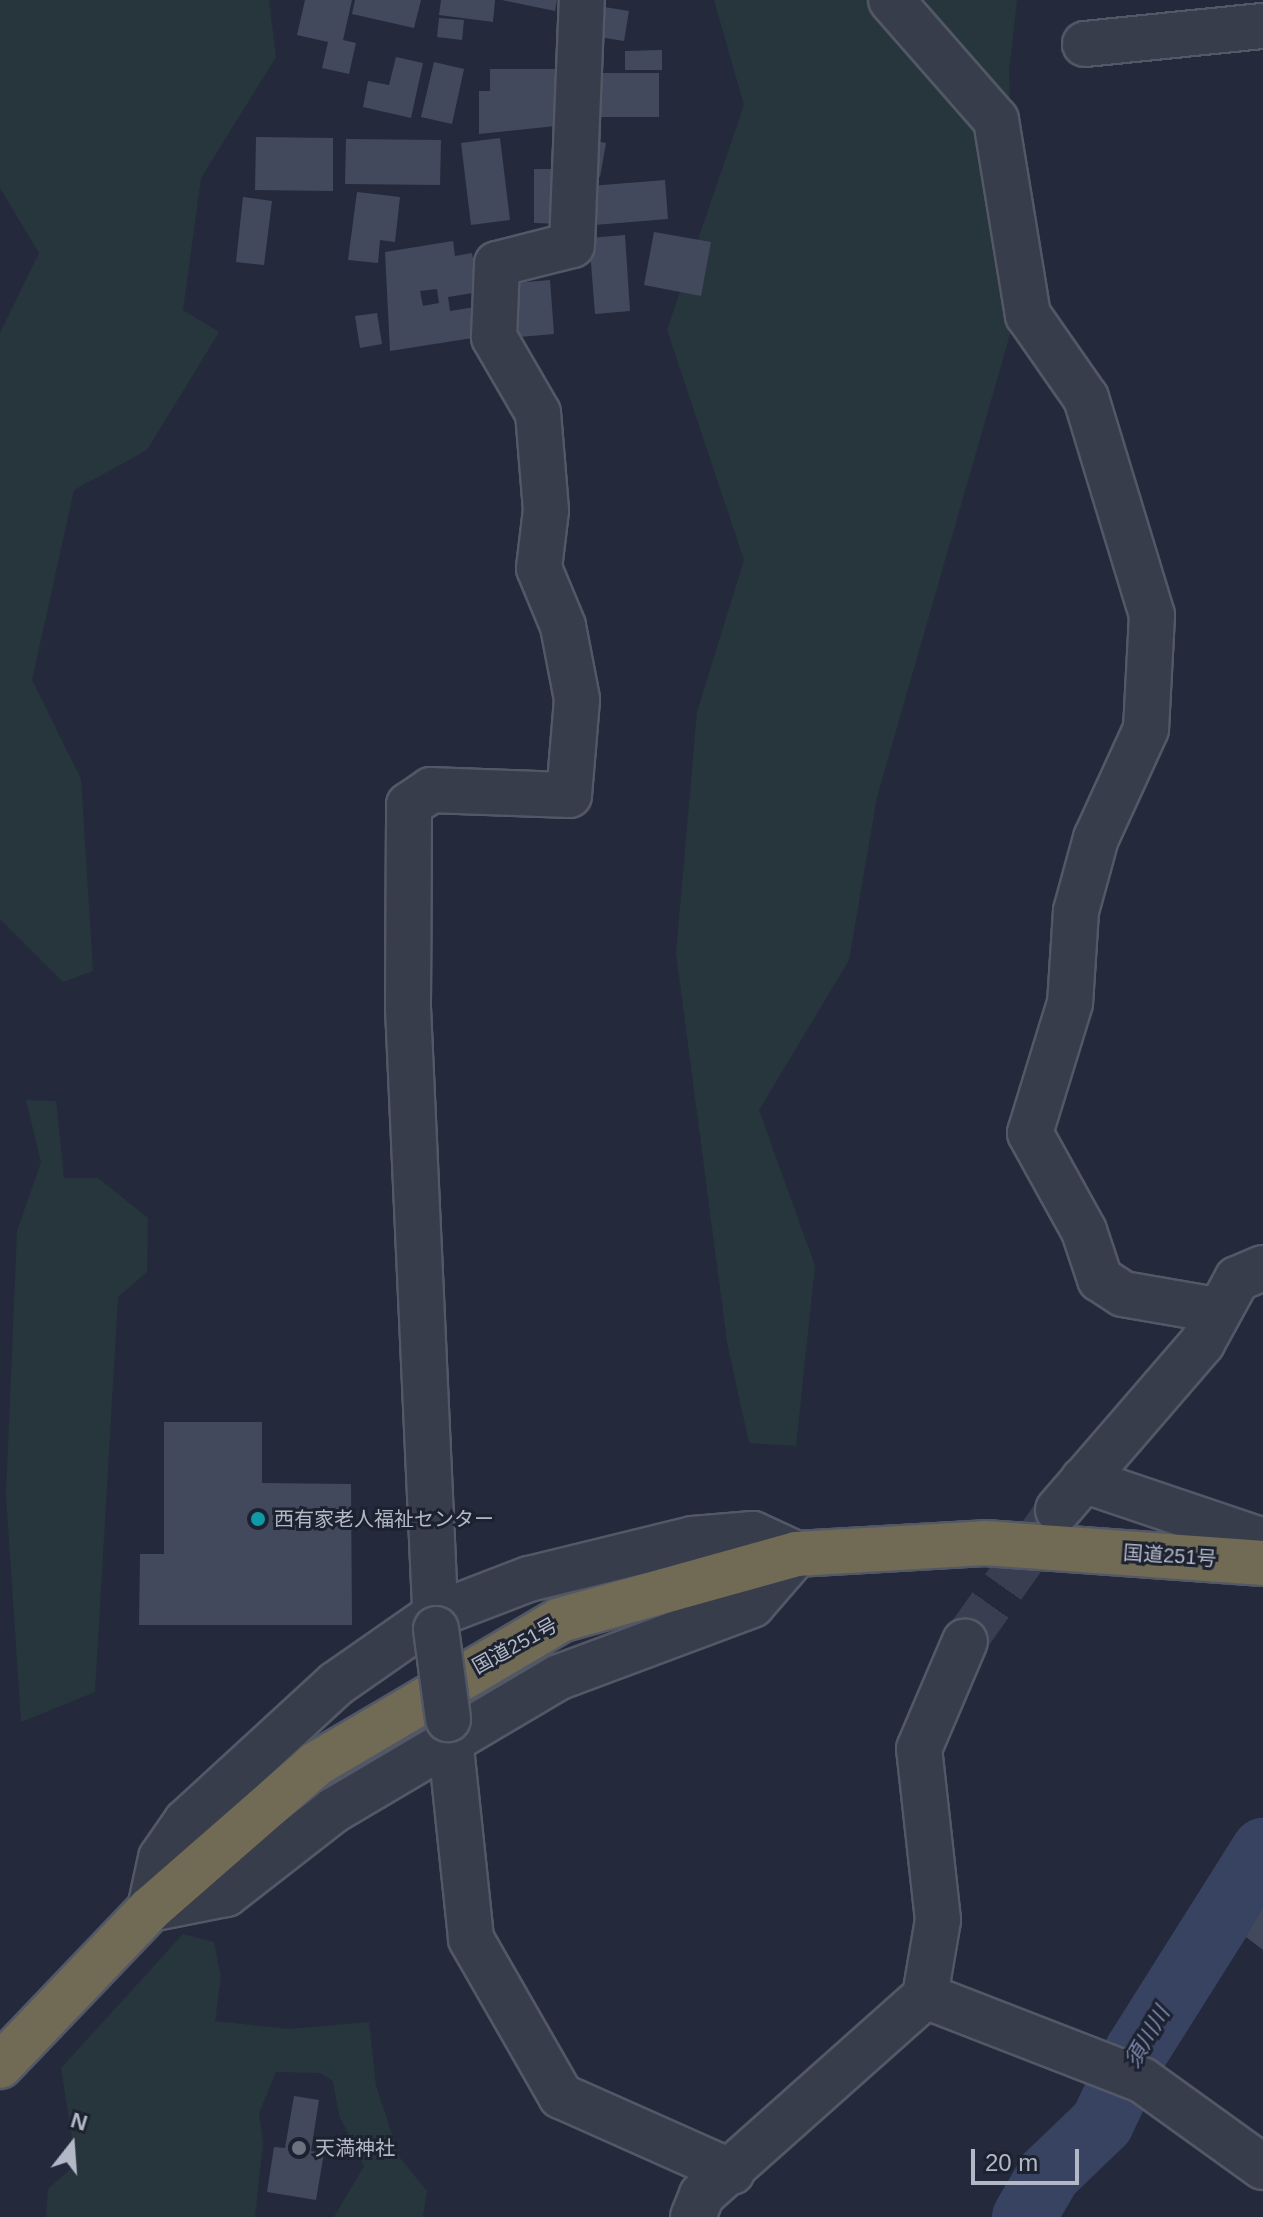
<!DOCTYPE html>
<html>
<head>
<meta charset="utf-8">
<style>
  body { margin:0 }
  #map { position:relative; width:1263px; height:2217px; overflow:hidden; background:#242a3b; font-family:Helvetica,"Noto Sans JP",sans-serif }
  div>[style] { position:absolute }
  .green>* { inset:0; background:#26363c }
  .river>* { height:64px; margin:-32px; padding:0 32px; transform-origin:32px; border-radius:32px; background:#384362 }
  .building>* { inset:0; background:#43495d }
  .minor-tunnel>* { height:44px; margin-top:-22px; transform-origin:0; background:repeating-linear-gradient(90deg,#393f50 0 44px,transparent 0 66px) }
  .roads { filter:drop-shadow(2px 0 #535866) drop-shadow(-2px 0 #535866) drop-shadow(0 2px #535866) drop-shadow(0 -2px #535866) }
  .minor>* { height:44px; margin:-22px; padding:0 22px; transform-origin:22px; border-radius:22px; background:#383d4c }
  .highway>* { height:44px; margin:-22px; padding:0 22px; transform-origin:22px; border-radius:22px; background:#716b55 }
  .bridges { filter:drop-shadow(2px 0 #535866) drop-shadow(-2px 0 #535866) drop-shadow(0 2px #535866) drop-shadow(0 -2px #535866) }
  .minor-bridge>* { height:44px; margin:-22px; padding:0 22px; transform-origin:22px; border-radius:22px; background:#383d4c }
  .dots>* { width:22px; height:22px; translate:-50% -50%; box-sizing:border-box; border:4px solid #1d2230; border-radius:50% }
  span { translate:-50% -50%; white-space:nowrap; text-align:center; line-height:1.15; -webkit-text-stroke:6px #1d2230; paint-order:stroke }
  .poi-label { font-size:20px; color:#b3b8c7 }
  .left { translate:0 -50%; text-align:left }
  .street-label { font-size:20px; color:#b3b8c7 }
  .water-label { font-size:22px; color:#7c89ae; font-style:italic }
  .north { position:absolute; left:32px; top:2105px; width:80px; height:80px; -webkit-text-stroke:6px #1d2230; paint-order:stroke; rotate:17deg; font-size:22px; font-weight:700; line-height:32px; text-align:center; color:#b3b8c7 }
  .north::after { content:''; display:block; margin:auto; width:28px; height:36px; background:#b3b8c7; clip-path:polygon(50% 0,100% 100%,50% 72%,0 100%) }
  .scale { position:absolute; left:971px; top:2149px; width:108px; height:36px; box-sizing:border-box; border:4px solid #b3b8c7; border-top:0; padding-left:10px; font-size:24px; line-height:28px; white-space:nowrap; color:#b3b8c7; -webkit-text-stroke:6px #1d2230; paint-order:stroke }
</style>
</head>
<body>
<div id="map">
  <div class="green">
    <div style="clip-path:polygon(0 0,269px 0,276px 57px,201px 178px,183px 310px,219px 332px,147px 450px,74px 490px,32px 680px,81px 779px,93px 971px,63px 982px,0 919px,0 333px,39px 253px,0 188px)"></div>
    <div style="clip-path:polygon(714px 0,1017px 0,1009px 71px,1017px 310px,877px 797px,849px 960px,759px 1110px,815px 1266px,796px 1446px,749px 1443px,727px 1342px,676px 953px,697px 712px,744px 560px,667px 330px,744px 105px)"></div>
    <div style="clip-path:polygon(26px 1100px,56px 1101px,64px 1178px,98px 1178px,148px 1218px,147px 1272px,118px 1297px,95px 1692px,21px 1722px,6px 1495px,17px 1231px,41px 1162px)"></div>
    <div style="clip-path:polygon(183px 1934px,214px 1942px,221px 1977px,215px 2021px,289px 2029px,369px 2022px,376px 2086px,400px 2158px,427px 2191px,423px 2217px,334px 2217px,364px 2166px,339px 2115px,333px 2081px,320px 2073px,276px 2072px,259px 2113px,263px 2143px,255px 2217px,46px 2217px,48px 2189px,76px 2164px,61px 2068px)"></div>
  </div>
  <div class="river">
    <div style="left:1024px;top:2217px;width:50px;rotate:-59.8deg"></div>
    <div style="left:1049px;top:2174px;width:74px;rotate:-43.9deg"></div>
    <div style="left:1102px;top:2123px;width:79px;rotate:-64.4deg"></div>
    <div style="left:1136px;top:2052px;width:239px;rotate:-57.8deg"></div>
  </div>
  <div class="building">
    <div style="clip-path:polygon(305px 0,352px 0,343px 40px,356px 43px,349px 74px,322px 68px,328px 42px,297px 35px)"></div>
    <div style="clip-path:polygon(355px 0,421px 0,414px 28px,352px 14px)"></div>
    <div style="clip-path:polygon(441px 0,495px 0,493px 22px,439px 15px)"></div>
    <div style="clip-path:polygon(502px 0,557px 0,555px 11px)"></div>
    <div style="clip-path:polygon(598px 6px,629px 11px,624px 41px,593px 36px)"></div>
    <div style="clip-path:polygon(439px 18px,464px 20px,462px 40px,437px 37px)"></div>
    <div style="clip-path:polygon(662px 50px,662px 70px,625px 70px,625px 51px)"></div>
    <div style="clip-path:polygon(396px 57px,423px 63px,411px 118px,363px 107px,368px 81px,389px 85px)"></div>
    <div style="clip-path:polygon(434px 62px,464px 69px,452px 124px,421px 117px)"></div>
    <div style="clip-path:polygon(490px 69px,565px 69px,565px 125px,479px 134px,479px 91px,490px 91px)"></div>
    <div style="clip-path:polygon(594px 73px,659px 73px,659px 117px,594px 117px)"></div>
    <div style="clip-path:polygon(256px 137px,333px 138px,333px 191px,255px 190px)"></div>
    <div style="clip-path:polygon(500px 138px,510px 220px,471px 225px,461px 143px)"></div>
    <div style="clip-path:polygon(346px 139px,441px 140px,440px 185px,345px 184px)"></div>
    <div style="clip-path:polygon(596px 141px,606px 143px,600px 177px,589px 175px)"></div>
    <div style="clip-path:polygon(534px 169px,564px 169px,564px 224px,534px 223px)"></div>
    <div style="clip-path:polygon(665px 180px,668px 219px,594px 225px,590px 186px)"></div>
    <div style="clip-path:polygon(357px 192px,400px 197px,395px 242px,380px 240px,378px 263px,348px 260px)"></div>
    <div style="clip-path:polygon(243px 197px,272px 201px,264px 265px,236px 262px)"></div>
    <div style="clip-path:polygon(654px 232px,711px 242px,701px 296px,644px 285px)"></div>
    <div style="clip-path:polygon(625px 235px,630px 311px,595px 314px,589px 238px)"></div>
    <div style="clip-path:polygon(evenodd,453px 241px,455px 256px,472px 253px,479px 292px,448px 297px,450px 311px,475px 307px,479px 337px,390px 351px,385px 252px,453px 241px,437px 289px,439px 303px,423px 306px,420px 291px,437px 289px)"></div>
    <div style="clip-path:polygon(550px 280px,554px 334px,519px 337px,515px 283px)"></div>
    <div style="clip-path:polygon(377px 313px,382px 344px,360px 348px,355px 316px)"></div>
    <div style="clip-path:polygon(164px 1422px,262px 1422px,262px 1483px,351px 1484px,352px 1625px,139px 1625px,140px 1554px,164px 1554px)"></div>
    <div style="clip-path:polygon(1263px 1908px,1263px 1950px,1246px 1937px)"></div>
    <div style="clip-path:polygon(294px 2096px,319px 2100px,311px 2151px,324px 2153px,316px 2200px,267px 2192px,274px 2147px,285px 2148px)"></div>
  </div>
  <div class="minor-tunnel">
    <div style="left:965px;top:1641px;width:151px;rotate:-54.7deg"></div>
  </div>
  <div class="roads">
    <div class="minor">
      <div style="left:891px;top:0;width:159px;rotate:48.8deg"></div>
      <div style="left:996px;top:120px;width:198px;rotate:80.7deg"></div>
      <div style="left:1028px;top:315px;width:101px;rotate:55.1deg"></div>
      <div style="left:1086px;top:398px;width:227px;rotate:73.1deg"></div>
      <div style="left:1152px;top:615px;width:114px;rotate:93deg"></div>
      <div style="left:1146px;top:729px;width:120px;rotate:114.6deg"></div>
      <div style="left:1096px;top:838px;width:76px;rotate:105.3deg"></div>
      <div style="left:1076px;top:911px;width:92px;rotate:93.7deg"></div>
      <div style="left:1070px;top:1003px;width:136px;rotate:107.1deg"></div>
      <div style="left:1030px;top:1133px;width:112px;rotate:61.1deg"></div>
      <div style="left:1084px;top:1231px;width:51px;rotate:71.6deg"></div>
      <div style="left:1100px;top:1279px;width:27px;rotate:33deg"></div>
      <div style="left:1123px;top:1294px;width:94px;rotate:9.8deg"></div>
      <div style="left:1085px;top:44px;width:179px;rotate:-5.8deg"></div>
      <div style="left:1083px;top:1480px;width:190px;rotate:18.7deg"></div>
      <div style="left:1058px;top:1510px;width:221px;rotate:-49.2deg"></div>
      <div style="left:1202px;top:1343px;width:73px;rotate:-61.3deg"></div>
      <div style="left:1237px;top:1279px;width:28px;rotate:-23deg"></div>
      <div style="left:753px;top:1534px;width:47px;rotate:24.9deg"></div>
      <div style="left:796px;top:1554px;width:67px;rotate:130.8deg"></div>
      <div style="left:752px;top:1605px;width:206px;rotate:159.5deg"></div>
      <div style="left:559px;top:1677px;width:261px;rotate:149.4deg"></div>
      <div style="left:334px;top:1810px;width:137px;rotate:142.1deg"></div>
      <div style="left:226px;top:1894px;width:77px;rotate:168.8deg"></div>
      <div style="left:150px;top:1909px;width:52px;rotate:-77.8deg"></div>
      <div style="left:161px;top:1858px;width:44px;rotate:-55.2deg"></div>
      <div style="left:186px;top:1822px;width:204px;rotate:-42.6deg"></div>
      <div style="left:336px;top:1684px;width:121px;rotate:-34.9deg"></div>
      <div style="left:435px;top:1615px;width:101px;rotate:-21deg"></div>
      <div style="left:529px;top:1579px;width:169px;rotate:-13.7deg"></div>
      <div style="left:693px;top:1539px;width:60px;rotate:-4.8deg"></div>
      <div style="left:436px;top:1629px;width:622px;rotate:-92.58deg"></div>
      <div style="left:408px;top:1008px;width:203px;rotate:-89.7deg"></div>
      <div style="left:409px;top:805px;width:27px;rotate:-34deg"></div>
      <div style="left:431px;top:790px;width:138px;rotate:2.1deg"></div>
      <div style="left:569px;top:795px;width:96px;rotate:-85.2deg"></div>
      <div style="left:577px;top:699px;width:74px;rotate:-100.9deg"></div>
      <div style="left:563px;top:626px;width:63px;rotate:-112.5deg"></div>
      <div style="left:539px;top:568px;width:58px;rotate:-83.1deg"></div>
      <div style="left:546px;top:510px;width:97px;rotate:-94.7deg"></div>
      <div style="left:538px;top:413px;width:88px;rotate:-120.1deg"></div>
      <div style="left:494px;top:337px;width:73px;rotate:-87.6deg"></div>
      <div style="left:497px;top:264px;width:77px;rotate:-14.2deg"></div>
      <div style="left:572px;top:245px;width:245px;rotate:-87.7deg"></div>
      <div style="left:448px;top:1719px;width:221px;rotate:84deg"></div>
      <div style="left:471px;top:1939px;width:181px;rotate:60.2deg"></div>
      <div style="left:561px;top:2096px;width:187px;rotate:24deg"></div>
      <div style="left:925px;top:1996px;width:233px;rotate:21.2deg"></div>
      <div style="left:1142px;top:2080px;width:149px;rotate:35.7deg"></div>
      <div style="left:693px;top:2217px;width:24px;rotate:-68deg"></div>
      <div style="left:702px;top:2195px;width:299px;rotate:-41.7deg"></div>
      <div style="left:925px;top:1996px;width:77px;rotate:-80.3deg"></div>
      <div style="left:938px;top:1920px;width:172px;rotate:-96.3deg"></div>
      <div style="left:919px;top:1749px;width:117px;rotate:-66.9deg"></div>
    </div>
    <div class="highway">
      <div style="left:0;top:2066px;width:217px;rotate:-46.3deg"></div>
      <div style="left:150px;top:1909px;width:220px;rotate:-41.1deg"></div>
      <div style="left:316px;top:1764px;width:283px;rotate:-30.5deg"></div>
      <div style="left:560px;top:1620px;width:245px;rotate:-15.6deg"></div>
      <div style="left:796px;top:1554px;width:189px;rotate:-3.3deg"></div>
      <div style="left:985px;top:1543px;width:279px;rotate:4.1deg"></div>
    </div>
  </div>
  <div class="bridges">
    <div class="minor-bridge">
      <div style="left:436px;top:1629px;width:91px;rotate:82.4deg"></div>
    </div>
  </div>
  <div class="dots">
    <div style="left:258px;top:1519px;background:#0f9aa8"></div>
    <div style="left:299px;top:2148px;background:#6b7280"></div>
  </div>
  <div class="poi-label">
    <span class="left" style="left:274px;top:1519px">西有家老人福祉センター</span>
    <span class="left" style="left:315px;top:2148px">天満神社</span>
  </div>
  <div class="street-label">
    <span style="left:1170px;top:1556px;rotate:4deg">国道251号</span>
    <span style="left:515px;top:1646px;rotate:-29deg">国道251号</span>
  </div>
  <div class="water-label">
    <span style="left:1147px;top:2037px;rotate:-60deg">須川川</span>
  </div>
  <div class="north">N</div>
  <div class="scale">20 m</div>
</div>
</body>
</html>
